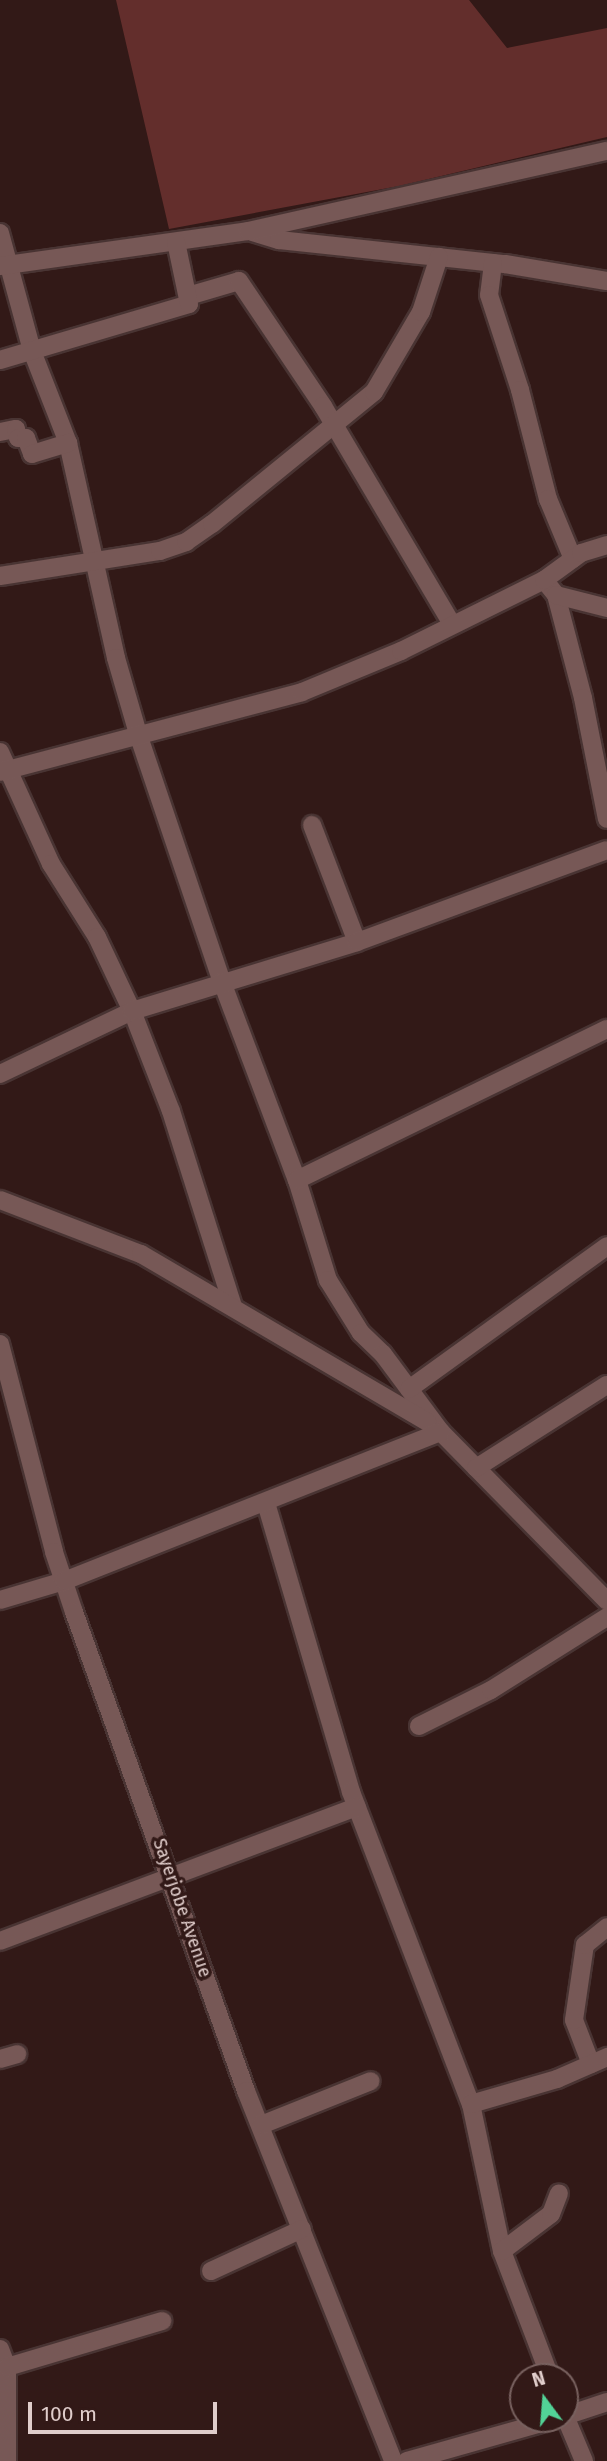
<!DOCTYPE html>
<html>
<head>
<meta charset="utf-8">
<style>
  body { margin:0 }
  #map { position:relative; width:607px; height:2461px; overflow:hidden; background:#321917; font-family:"Fira Sans",sans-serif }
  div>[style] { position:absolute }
  .green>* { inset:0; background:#632e2c }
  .roads { filter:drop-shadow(2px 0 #493433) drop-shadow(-2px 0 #493433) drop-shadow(0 2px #493433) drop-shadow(0 -2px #493433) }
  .minor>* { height:18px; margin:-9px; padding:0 9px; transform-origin:9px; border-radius:9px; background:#775856 }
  span { translate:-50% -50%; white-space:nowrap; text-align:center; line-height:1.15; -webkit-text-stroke:7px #321917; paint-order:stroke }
  .street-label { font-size:18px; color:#e0cdcb }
  .north { position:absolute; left:509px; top:2363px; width:70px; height:70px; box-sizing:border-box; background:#321917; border:2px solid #78615f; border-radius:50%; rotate:344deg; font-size:19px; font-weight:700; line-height:28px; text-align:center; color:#e0cdcb }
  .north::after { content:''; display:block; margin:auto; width:24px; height:32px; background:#52d397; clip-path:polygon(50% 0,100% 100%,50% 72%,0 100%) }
  .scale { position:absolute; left:28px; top:2402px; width:189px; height:32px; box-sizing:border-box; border:4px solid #e0cdcb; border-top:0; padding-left:9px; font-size:21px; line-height:24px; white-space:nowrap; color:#e0cdcb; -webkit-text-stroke:5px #321917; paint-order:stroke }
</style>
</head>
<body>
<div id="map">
  <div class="green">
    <div style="clip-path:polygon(116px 0,469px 0,507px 48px,607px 28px,607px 137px,399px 186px,169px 229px)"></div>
  </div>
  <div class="roads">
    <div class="minor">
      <div style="left:252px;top:232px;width:28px;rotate:17deg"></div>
      <div style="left:279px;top:240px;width:227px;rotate:6.1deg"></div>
      <div style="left:505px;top:264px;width:103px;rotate:9.5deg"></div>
      <div style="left:0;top:233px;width:122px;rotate:74.8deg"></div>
      <div style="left:32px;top:351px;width:99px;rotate:68.6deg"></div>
      <div style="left:68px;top:443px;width:220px;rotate:77.4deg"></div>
      <div style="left:116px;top:658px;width:82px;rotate:73.8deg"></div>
      <div style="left:139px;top:737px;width:259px;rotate:71.3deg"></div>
      <div style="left:222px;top:982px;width:212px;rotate:69.3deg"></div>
      <div style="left:297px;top:1180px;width:105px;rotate:72.8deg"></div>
      <div style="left:328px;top:1280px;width:62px;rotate:58.1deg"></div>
      <div style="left:361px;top:1333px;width:30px;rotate:44deg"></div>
      <div style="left:383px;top:1354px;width:97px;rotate:53.4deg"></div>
      <div style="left:441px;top:1432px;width:237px;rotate:45.5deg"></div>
      <div style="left:493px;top:263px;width:32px;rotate:97deg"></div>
      <div style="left:489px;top:295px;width:100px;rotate:71.9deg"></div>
      <div style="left:520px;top:390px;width:113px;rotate:75.6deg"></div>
      <div style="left:548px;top:499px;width:65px;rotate:67.4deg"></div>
      <div style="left:0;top:266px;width:250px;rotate:-8deg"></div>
      <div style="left:248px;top:231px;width:368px;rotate:-12.6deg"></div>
      <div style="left:188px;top:296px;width:53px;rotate:-16.4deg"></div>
      <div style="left:239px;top:281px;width:151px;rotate:56.1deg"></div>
      <div style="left:323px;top:406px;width:253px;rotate:59.4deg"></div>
      <div style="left:0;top:360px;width:197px;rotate:-16.5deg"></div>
      <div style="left:189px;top:304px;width:63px;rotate:-101.8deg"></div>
      <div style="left:0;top:432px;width:16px;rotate:-11deg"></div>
      <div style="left:16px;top:429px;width:9px;rotate:77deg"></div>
      <div style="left:18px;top:438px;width:8px"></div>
      <div style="left:26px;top:438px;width:17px;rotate:69deg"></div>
      <div style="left:32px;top:454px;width:38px;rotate:-17deg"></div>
      <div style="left:0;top:576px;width:162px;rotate:-8.9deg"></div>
      <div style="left:160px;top:551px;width:28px;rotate:-19deg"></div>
      <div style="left:186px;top:542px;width:32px;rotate:-35deg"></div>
      <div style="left:212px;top:524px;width:209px;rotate:-39.2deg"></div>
      <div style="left:374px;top:392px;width:93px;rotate:-59.6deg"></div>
      <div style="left:421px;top:312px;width:58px;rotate:-71.9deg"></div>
      <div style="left:544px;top:580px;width:19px;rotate:51deg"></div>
      <div style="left:556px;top:595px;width:106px;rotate:75.3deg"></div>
      <div style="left:583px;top:698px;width:123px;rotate:78.8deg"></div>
      <div style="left:556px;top:595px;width:53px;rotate:14.3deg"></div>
      <div style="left:0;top:752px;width:123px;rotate:65.5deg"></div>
      <div style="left:51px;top:864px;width:86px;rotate:57.8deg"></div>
      <div style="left:97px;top:937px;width:82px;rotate:64.7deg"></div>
      <div style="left:132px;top:1011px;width:107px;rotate:68.7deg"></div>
      <div style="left:171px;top:1111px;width:206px;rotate:72.4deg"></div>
      <div style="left:0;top:772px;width:312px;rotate:-14.8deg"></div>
      <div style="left:302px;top:692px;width:107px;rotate:-22.5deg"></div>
      <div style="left:401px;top:651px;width:160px;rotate:-26.4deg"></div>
      <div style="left:544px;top:580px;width:46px;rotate:-36.1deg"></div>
      <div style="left:581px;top:553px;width:27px;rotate:-17deg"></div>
      <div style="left:312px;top:825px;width:125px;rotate:69deg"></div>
      <div style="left:0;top:1074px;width:146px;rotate:-25.5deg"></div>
      <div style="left:132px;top:1011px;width:235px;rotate:-17deg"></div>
      <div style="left:357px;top:942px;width:266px;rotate:-20.2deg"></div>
      <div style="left:297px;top:1180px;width:345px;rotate:-26deg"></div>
      <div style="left:0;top:1200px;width:151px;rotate:21deg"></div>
      <div style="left:141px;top:1254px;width:332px;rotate:30.4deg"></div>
      <div style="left:0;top:1344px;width:215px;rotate:75.4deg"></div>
      <div style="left:54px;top:1552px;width:63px;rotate:71.6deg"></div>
      <div style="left:74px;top:1612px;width:509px;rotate:70.25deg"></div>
      <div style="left:246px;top:2091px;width:398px;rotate:68.3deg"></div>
      <div style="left:409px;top:1389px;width:244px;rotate:-35.8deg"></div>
      <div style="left:476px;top:1468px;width:155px;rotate:-32.4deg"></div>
      <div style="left:266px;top:1503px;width:301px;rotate:73.6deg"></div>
      <div style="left:351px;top:1792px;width:334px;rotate:69deg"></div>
      <div style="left:471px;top:2104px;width:150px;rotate:78.1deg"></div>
      <div style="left:502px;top:2251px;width:135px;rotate:69.1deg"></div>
      <div style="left:0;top:1600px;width:67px;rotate:-16.5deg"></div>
      <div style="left:64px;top:1581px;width:405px;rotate:-21.6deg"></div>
      <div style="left:419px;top:1726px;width:80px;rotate:-26.6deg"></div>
      <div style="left:491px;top:1690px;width:137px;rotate:-32.2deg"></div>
      <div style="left:0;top:1941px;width:381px;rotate:-20.6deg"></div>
      <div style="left:0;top:2059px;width:18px;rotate:-16deg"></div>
      <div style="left:591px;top:2064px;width:47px;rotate:-111.1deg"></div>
      <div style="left:574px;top:2020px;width:76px;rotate:-81.7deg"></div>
      <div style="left:585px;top:1945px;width:28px;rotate:-39deg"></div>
      <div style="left:471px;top:2104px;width:90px;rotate:-16.2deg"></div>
      <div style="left:557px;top:2079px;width:55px;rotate:-23.7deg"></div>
      <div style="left:261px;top:2125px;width:118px;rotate:-21.8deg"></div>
      <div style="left:502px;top:2251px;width:61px;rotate:-37.1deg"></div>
      <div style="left:551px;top:2214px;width:22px;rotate:-69deg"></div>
      <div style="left:211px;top:2271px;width:100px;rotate:-24.8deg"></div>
      <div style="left:0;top:2349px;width:19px;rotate:69deg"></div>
      <div style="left:7px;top:2367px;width:94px;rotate:90deg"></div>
      <div style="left:7px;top:2367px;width:162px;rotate:-16.5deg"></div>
      <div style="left:565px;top:2416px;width:49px;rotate:67.1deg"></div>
      <div style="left:565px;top:2416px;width:44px;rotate:-18.4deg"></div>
      <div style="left:407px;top:2461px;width:154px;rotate:-15.8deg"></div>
    </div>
  </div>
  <div class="street-label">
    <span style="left:182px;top:1908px;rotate:71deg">Sayerjobe Avenue</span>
  </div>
  <div class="north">N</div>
  <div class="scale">100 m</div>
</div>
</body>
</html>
